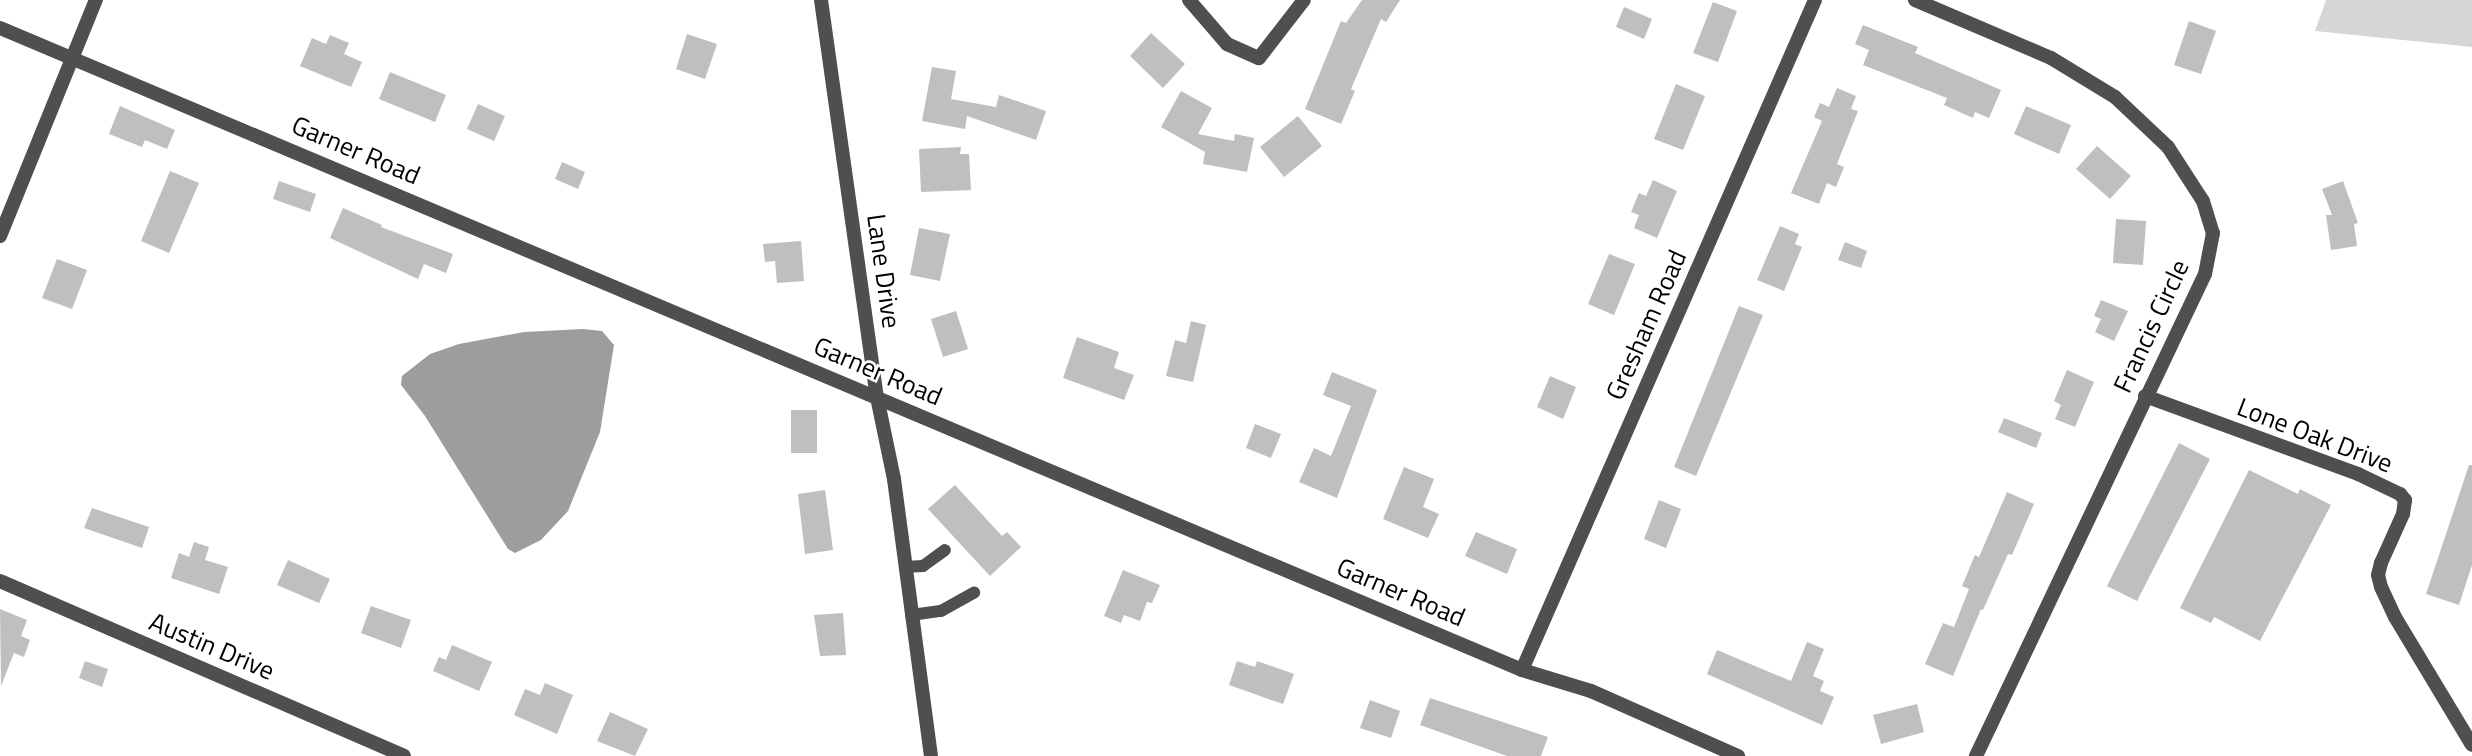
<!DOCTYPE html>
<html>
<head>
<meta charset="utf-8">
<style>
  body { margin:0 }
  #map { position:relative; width:2472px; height:756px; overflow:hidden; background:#fff; font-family:"Titillium Web",sans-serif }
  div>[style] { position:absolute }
  .green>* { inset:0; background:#d6d6d6 }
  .water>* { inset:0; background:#9d9d9d }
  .building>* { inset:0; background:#bfbfbf }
  .service>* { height:12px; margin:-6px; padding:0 6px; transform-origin:6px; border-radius:6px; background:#4f4f4f }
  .minor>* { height:14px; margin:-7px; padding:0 7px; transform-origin:7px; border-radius:7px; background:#4f4f4f }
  span { translate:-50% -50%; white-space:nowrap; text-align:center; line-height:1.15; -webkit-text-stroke:5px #fff; paint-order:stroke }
  .street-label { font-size:26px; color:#000 }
</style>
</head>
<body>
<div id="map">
  <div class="green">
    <div style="clip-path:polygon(2326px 0,2472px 0,2472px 47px,2315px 31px)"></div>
  </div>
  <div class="water">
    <div style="clip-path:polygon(583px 329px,602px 331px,614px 345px,600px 432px,568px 511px,541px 540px,515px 553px,508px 549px,425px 416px,401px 385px,402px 376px,430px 354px,459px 344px,524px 332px)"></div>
  </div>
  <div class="building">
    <div style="clip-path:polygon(1362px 0,1400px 0,1386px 22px,1381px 19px,1351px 89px,1355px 91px,1341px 124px,1305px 109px,1341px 21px,1346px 23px)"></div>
    <div style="clip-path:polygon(1713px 2px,1737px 11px,1718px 62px,1693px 53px)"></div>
    <div style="clip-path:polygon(1624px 7px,1652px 19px,1644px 39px,1616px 27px)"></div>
    <div style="clip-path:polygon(2189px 21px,2216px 31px,2201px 74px,2174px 65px)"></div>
    <div style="clip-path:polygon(1863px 25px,1918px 47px,1915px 53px,2001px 90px,1989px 118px,1975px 112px,1973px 118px,1944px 105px,1947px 98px,1863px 65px,1869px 50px,1855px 44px)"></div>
    <div style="clip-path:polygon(1151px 33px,1185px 64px,1163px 88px,1130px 56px)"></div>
    <div style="clip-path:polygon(687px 34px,717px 44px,705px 79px,676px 69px)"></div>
    <div style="clip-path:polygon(330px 35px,349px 43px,344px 54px,362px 62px,351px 87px,300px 66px,312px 38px,326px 44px)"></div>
    <div style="clip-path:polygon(932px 67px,956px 71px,951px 99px,996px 107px,999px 95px,1046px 111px,1036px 140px,967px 116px,965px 129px,922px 121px)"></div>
    <div style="clip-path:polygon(390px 72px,446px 95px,435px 122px,379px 99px)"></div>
    <div style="clip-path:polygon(1676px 84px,1705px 96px,1683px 150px,1654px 139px)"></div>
    <div style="clip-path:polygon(1837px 88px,1856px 96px,1851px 109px,1858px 111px,1837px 164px,1844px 167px,1836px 187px,1827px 183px,1819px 204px,1791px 193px,1822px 121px,1814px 117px,1820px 103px,1829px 107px)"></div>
    <div style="clip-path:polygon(1181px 91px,1212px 108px,1198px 134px,1234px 141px,1235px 134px,1254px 138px,1247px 172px,1203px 164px,1205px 152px,1161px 127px)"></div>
    <div style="clip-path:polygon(478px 104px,505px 116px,494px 141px,467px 129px)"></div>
    <div style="clip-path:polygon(120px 106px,175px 130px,167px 149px,145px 140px,142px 147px,109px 134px)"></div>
    <div style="clip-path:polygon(2026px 106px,2071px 125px,2059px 154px,2014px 134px)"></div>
    <div style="clip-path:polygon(1298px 116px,1322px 146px,1284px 177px,1260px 147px)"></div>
    <div style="clip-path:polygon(2097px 146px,2131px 176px,2110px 199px,2076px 169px)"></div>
    <div style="clip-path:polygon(961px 147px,960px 154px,969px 154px,971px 190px,921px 192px,919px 149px)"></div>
    <div style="clip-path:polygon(562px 162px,585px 172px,578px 189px,555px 179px)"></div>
    <div style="clip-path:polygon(170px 171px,199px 183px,169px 253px,141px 241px)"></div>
    <div style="clip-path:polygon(1653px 180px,1677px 191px,1657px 238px,1634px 228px,1639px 215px,1631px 212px,1639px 193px,1646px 196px)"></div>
    <div style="clip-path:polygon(279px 181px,316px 194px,310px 212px,273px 199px)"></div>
    <div style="clip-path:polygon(2343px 181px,2358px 223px,2354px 224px,2357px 246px,2331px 250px,2326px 215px,2332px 215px,2322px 189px)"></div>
    <div style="clip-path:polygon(343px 208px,382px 225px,381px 227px,453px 254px,446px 273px,424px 264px,418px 279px,330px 238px)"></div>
    <div style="clip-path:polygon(2116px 219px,2146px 221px,2143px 265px,2113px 263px)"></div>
    <div style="clip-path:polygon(1780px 226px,1799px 234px,1795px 244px,1802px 247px,1784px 291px,1757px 280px)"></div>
    <div style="clip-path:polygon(919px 228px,950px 234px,940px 281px,910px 275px)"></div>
    <div style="clip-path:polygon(801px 241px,804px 281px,777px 283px,775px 261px,765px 262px,763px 244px)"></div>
    <div style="clip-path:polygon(1845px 242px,1867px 251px,1861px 268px,1838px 260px)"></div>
    <div style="clip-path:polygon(1609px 254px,1635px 264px,1614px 315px,1588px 304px)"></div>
    <div style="clip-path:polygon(57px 259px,87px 270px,72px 309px,42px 298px)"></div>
    <div style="clip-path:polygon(2101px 300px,2128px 311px,2114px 341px,2095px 332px,2101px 319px,2094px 316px)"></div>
    <div style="clip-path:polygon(1739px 306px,1763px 315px,1696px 476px,1674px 467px)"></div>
    <div style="clip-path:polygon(956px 311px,968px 349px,943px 357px,931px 319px)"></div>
    <div style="clip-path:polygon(1191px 321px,1206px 325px,1193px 382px,1166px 376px,1175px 340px,1186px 343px)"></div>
    <div style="clip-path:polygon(1077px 337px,1119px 352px,1114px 368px,1134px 375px,1124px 400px,1063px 378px)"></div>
    <div style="clip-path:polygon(2067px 370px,2094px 382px,2075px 427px,2055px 419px,2061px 405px,2054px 401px)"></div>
    <div style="clip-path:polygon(1332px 372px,1377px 390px,1337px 498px,1299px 482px,1314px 448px,1331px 456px,1351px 406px,1323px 395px)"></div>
    <div style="clip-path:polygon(1550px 376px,1576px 387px,1563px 419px,1537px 407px)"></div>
    <div style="clip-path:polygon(791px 410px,817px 410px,817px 453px,791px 453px)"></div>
    <div style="clip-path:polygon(2004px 418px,2042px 433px,2036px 448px,1998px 432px)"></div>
    <div style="clip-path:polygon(1255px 424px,1281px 434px,1271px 458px,1246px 448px)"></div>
    <div style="clip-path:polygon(2179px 443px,2210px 459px,2137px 601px,2107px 586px)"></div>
    <div style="clip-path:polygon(2469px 465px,2472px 465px,2472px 565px,2459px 605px,2426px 594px)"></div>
    <div style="clip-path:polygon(1404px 467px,1434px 479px,1423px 507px,1439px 514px,1428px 538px,1383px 519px)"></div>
    <div style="clip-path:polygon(2249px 470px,2298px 494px,2300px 489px,2331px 505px,2260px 641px,2214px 617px,2211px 623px,2180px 608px)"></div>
    <div style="clip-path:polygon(955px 485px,1002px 536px,1007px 532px,1021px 547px,990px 576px,928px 509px)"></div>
    <div style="clip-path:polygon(825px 490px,833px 550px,805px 554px,798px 494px)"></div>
    <div style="clip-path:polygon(2007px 492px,2034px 504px,2012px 555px,2008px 554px,1983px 610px,1981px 609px,1953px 676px,1925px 664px,1943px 623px,1954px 627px,1969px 589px,1962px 586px,1975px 555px,1979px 557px)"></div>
    <div style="clip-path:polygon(1659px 500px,1681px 509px,1666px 548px,1644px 539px)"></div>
    <div style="clip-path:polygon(92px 508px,149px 527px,142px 548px,84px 528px)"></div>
    <div style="clip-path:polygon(1476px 532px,1517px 549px,1507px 574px,1465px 556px)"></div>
    <div style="clip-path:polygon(194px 542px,209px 547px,205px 560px,228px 567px,219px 594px,171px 578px,179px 553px,189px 557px)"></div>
    <div style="clip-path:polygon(288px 560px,330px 579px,319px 603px,277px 585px)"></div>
    <div style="clip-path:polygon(1123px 570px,1160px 585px,1152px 603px,1147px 602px,1140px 621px,1124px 615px,1121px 623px,1104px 616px)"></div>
    <div style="clip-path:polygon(371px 606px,411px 620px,401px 648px,361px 633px)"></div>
    <div style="clip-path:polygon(0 609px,27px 620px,21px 636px,30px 640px,24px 657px,14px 653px,1px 686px)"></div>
    <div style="clip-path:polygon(843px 613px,846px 655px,820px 656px,814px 615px)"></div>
    <div style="clip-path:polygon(1807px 642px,1824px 649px,1813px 676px,1824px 681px,1820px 691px,1834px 697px,1822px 725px,1707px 674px,1717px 650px,1791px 681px)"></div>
    <div style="clip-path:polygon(452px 645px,492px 662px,479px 691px,433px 671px,439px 657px,446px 660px)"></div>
    <div style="clip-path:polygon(85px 661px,108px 669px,102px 687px,79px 678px)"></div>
    <div style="clip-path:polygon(1237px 661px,1255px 667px,1257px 661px,1294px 674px,1283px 704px,1229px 685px)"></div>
    <div style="clip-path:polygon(545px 683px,573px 695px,557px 734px,514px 715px,525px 689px,540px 695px)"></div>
    <div style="clip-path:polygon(1430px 698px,1548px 737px,1541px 756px,1507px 756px,1420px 725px)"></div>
    <div style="clip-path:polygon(1370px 700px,1400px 711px,1391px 738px,1360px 728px)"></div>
    <div style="clip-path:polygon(1917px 704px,1924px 732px,1881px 744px,1873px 715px)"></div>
    <div style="clip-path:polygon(610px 712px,648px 729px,635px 756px,597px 741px)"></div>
  </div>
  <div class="service">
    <div style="left:905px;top:567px;width:18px;rotate:-3deg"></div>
    <div style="left:923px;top:566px;width:27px;rotate:-36deg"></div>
    <div style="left:911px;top:615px;width:30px;rotate:-8deg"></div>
    <div style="left:941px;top:611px;width:38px;rotate:-29deg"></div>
  </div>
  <div class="minor">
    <div style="left:821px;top:0;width:401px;rotate:82deg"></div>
    <div style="left:877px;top:397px;width:84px;rotate:78.3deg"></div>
    <div style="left:894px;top:479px;width:279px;rotate:82.4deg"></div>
    <div style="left:1189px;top:0;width:58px;rotate:49.2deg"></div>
    <div style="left:1227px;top:44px;width:35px;rotate:24deg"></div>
    <div style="left:1259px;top:58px;width:73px;rotate:-52.2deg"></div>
    <div style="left:1915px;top:0;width:148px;rotate:23.1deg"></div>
    <div style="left:2051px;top:58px;width:75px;rotate:31.4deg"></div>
    <div style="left:2115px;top:97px;width:73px;rotate:43.3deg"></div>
    <div style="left:2168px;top:147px;width:64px;rotate:57.1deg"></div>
    <div style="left:2203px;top:201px;width:34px;rotate:73deg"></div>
    <div style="left:2213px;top:233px;width:42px;rotate:101deg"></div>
    <div style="left:2205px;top:274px;width:534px;rotate:115.41deg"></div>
    <div style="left:0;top:28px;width:1652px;rotate:22.87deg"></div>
    <div style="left:1522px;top:670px;width:72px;rotate:16.9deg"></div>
    <div style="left:1591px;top:691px;width:161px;rotate:23.9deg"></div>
    <div style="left:0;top:236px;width:255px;rotate:-67.9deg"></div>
    <div style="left:2145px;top:396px;width:227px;rotate:20.1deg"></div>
    <div style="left:2358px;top:474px;width:47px;rotate:25.5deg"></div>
    <div style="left:2400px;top:494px;width:8px;rotate:50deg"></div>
    <div style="left:2405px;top:500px;width:14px;rotate:98deg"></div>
    <div style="left:2403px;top:514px;width:54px;rotate:114.2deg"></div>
    <div style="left:2381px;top:563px;width:12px;rotate:104deg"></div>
    <div style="left:2378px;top:575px;width:12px;rotate:76deg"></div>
    <div style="left:2381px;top:587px;width:33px;rotate:65deg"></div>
    <div style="left:2395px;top:617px;width:149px;rotate:59deg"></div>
    <div style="left:0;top:581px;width:440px;rotate:23.4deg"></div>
    <div style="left:1522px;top:670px;width:731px;rotate:-66.38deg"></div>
  </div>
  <div class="street-label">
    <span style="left:356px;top:150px;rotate:23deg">Garner Road</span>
    <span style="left:884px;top:271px;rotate:82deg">Lane Drive</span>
    <span style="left:1646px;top:325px;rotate:-66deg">Gresham Road</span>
    <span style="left:2151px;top:326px;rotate:-65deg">Francis Circle</span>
    <span style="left:878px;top:371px;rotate:23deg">Garner Road</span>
    <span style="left:2315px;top:435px;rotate:21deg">Lone Oak Drive</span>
    <span style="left:1401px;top:592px;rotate:23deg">Garner Road</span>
    <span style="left:212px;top:646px;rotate:23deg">Austin Drive</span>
  </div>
</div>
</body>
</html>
